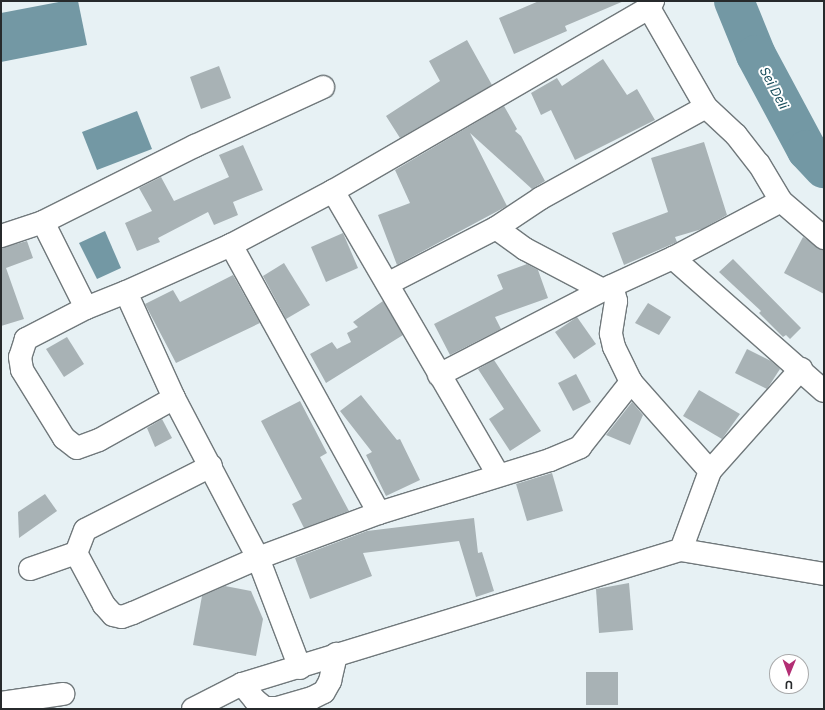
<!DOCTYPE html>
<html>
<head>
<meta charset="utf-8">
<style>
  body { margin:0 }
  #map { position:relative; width:825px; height:710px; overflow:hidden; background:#e7f1f4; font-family:Inter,sans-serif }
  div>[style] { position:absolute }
  .water>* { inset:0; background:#7398a4 }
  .river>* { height:40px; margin:-20px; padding:0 20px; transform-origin:20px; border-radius:20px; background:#7398a4 }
  .building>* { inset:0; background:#a8b2b5 }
  .roads { filter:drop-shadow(1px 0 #70787b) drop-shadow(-1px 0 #70787b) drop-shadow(0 1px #70787b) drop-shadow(0 -1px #70787b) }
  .minor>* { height:22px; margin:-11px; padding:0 11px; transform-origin:11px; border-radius:11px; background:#fff }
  span { translate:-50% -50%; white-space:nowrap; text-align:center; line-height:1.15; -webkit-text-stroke:4px #fff; paint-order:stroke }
  .water-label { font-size:13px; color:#1a4f5d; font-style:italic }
  .frame { position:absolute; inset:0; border:2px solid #272a2c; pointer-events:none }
  .north { position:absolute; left:769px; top:654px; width:40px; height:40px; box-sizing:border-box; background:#fff; border:1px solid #a9aaab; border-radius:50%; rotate:181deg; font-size:11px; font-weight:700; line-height:16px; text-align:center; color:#272a2c }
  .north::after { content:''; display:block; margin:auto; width:14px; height:18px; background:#b32e74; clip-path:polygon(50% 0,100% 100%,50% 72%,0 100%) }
</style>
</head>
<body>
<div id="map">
  <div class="water">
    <div style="clip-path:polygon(64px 1px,78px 1px,87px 45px,1px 62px,1px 13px)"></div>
    <div style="clip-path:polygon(137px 111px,152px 149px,97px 170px,82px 132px)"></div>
    <div style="clip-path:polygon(105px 231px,121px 268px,97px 279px,79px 243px)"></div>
  </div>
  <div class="river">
    <div style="left:734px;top:1px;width:58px;rotate:67.8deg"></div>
    <div style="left:756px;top:55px;width:108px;rotate:61.8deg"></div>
    <div style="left:807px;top:150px;width:25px;rotate:47deg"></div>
  </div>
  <div class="building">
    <div style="clip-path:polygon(539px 1px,624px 1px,565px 26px,567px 31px,514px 54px,499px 18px)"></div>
    <div style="clip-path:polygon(467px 40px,492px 85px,400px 138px,386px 116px,440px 81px,429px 61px)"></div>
    <div style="clip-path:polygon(603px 59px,627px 95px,637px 89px,655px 120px,575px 160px,551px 110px,541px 115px,531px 93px,557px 78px,562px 86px)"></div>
    <div style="clip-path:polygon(219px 66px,231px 98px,201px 109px,190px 77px)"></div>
    <div style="clip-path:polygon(504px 106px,517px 129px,515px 131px,521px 136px,545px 181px,532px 189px,470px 133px,507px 206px,397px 265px,378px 215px,410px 203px,395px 170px)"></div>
    <div style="clip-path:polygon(704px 142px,727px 215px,702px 229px,675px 237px,677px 242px,624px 265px,612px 233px,668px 212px,651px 158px)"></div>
    <div style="clip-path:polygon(243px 145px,263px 190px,233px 202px,238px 215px,214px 225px,208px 212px,158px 238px,160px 242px,137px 251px,125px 223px,152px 211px,139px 188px,161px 177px,174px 201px,229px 177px,219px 155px)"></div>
    <div style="clip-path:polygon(343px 233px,358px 268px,326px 282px,311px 247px)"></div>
    <div style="clip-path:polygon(803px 237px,824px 250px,824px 294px,784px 273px)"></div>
    <div style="clip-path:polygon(27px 241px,33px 258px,6px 268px,24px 319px,1px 326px,1px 248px)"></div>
    <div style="clip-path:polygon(733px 259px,801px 328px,790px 339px,786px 335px,783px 337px,759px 313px,761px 311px,719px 272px)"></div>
    <div style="clip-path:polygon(284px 263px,310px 305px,286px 319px,263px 276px)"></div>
    <div style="clip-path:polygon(527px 264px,538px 270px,548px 298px,495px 317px,501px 329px,450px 355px,434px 324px,503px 289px,497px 275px)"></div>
    <div style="clip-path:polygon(233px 275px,260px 323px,176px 363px,145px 304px,173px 290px,180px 302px)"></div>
    <div style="clip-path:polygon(383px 301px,403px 335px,326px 383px,310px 354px,332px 342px,337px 349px,351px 342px,347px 333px,358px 327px,353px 322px)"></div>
    <div style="clip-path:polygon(648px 303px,671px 317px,659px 335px,635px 323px)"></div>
    <div style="clip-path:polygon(577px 317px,596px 344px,574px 359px,555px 332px)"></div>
    <div style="clip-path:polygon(67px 337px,84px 364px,64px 377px,46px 349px)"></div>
    <div style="clip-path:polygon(747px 349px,771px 361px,780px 369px,767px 389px,735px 373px)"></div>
    <div style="clip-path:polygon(494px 360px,541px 431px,510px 451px,489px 419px,504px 409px,478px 369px)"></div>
    <div style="clip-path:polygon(576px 374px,591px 402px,573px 411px,558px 383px)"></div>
    <div style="clip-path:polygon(699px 390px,740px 414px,722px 439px,683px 416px)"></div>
    <div style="clip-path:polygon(361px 395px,397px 440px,400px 439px,420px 480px,386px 496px,366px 455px,372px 452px,340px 411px)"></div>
    <div style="clip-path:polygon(300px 401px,327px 453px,320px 457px,349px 511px,304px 528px,292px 504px,302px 499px,261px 421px)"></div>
    <div style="clip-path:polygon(632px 402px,643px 415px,630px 445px,606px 435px)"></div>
    <div style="clip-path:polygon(162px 419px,172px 438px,155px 447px,147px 428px)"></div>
    <div style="clip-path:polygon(552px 473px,563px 511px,527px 521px,516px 484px)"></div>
    <div style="clip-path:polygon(45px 494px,57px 511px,19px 538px,18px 512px)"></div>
    <div style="clip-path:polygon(474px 518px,478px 553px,482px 552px,494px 591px,476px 597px,459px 541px,363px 553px,372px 576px,310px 599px,295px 558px,367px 531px)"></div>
    <div style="clip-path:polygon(629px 583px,633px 630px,599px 633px,596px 589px)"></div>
    <div style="clip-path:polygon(225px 586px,251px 591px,263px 619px,256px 656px,193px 645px,202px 596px)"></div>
    <div style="clip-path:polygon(586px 672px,618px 672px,618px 705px,586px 705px)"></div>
  </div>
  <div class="roads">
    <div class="minor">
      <div style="left:649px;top:8px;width:114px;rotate:60.1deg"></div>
      <div style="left:706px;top:107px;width:41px;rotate:43deg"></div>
      <div style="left:736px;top:135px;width:37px;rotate:52deg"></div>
      <div style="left:759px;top:164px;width:43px;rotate:59.3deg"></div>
      <div style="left:781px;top:201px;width:122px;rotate:152.2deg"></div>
      <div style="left:673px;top:258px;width:201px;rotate:41.4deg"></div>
      <div style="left:333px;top:191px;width:365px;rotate:-30.1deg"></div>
      <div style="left:649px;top:8px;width:8px;rotate:-60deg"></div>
      <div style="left:781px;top:201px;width:57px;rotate:40.7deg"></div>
      <div style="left:43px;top:222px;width:96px;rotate:63.4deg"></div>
      <div style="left:496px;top:228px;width:36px;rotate:36deg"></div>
      <div style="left:525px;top:249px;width:88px;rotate:27.7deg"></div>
      <div style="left:1px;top:236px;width:44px;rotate:-18.4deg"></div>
      <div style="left:43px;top:222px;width:170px;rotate:-26.6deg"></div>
      <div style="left:195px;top:146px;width:141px;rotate:-24.7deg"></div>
      <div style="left:231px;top:245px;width:306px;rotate:61.1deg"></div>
      <div style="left:389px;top:283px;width:120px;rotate:-27.2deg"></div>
      <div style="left:496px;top:228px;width:54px;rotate:-33.7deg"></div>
      <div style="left:541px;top:198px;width:188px;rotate:-28.9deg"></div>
      <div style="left:612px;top:286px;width:16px;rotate:75deg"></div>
      <div style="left:616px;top:301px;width:33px;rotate:99deg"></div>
      <div style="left:611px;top:334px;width:13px;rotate:77deg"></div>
      <div style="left:614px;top:347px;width:39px;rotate:64deg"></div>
      <div style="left:631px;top:382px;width:119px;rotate:48.4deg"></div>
      <div style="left:126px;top:292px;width:43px;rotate:158.2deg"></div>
      <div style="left:86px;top:308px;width:68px;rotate:152.7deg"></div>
      <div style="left:26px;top:339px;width:19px;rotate:108deg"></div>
      <div style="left:20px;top:357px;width:13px;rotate:81deg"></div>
      <div style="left:22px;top:370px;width:80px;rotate:58.3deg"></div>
      <div style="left:64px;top:438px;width:16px;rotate:38deg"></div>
      <div style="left:77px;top:448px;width:23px;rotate:-20deg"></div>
      <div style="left:99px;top:440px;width:86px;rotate:-29.2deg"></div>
      <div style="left:439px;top:375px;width:185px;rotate:-27.4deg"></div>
      <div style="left:603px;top:290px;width:77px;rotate:-24.6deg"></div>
      <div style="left:211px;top:466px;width:141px;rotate:153.1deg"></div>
      <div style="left:85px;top:530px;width:25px;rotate:111deg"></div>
      <div style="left:76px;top:553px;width:59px;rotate:61.7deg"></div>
      <div style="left:104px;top:605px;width:13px;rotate:48deg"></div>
      <div style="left:113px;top:615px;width:9px;rotate:13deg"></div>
      <div style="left:122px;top:617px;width:12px;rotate:-20deg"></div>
      <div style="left:133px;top:613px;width:137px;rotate:-23.7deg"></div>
      <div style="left:258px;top:558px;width:129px;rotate:-20.4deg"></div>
      <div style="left:379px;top:513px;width:179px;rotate:-17.2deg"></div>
      <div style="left:550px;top:460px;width:33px;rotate:-23deg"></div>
      <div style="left:580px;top:447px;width:83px;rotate:-51.9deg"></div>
      <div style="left:681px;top:550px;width:84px;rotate:-69.8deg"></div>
      <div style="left:710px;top:471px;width:137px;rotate:-48.3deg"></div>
      <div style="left:30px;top:569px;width:49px;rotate:-19.2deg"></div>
      <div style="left:300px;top:668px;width:118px;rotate:-110.9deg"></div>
      <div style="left:258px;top:558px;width:181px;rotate:-117.7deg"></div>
      <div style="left:174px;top:398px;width:116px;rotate:-114.4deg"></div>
      <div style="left:126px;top:292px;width:115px;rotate:-24.1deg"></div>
      <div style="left:231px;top:245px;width:115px;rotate:-27.9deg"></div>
      <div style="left:333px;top:191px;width:328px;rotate:59.8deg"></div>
      <div style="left:242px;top:684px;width:21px;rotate:51deg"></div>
      <div style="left:255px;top:700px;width:13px;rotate:39deg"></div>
      <div style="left:265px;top:708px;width:12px"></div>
      <div style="left:277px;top:708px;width:36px;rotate:-16deg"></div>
      <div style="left:312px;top:698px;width:13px;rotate:-27deg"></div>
      <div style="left:324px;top:692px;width:13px;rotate:-61deg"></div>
      <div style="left:330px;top:681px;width:28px;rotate:-77deg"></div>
      <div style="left:1px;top:703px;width:63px;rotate:-8.3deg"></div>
      <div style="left:193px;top:709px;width:55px;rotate:-27deg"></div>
      <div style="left:242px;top:684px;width:459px;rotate:-17deg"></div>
      <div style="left:681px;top:550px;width:145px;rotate:9.5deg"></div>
    </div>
  </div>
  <div class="water-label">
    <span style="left:774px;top:88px;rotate:62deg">Sei Deli</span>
  </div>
  <div class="frame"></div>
  <div class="north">U</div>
</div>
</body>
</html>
